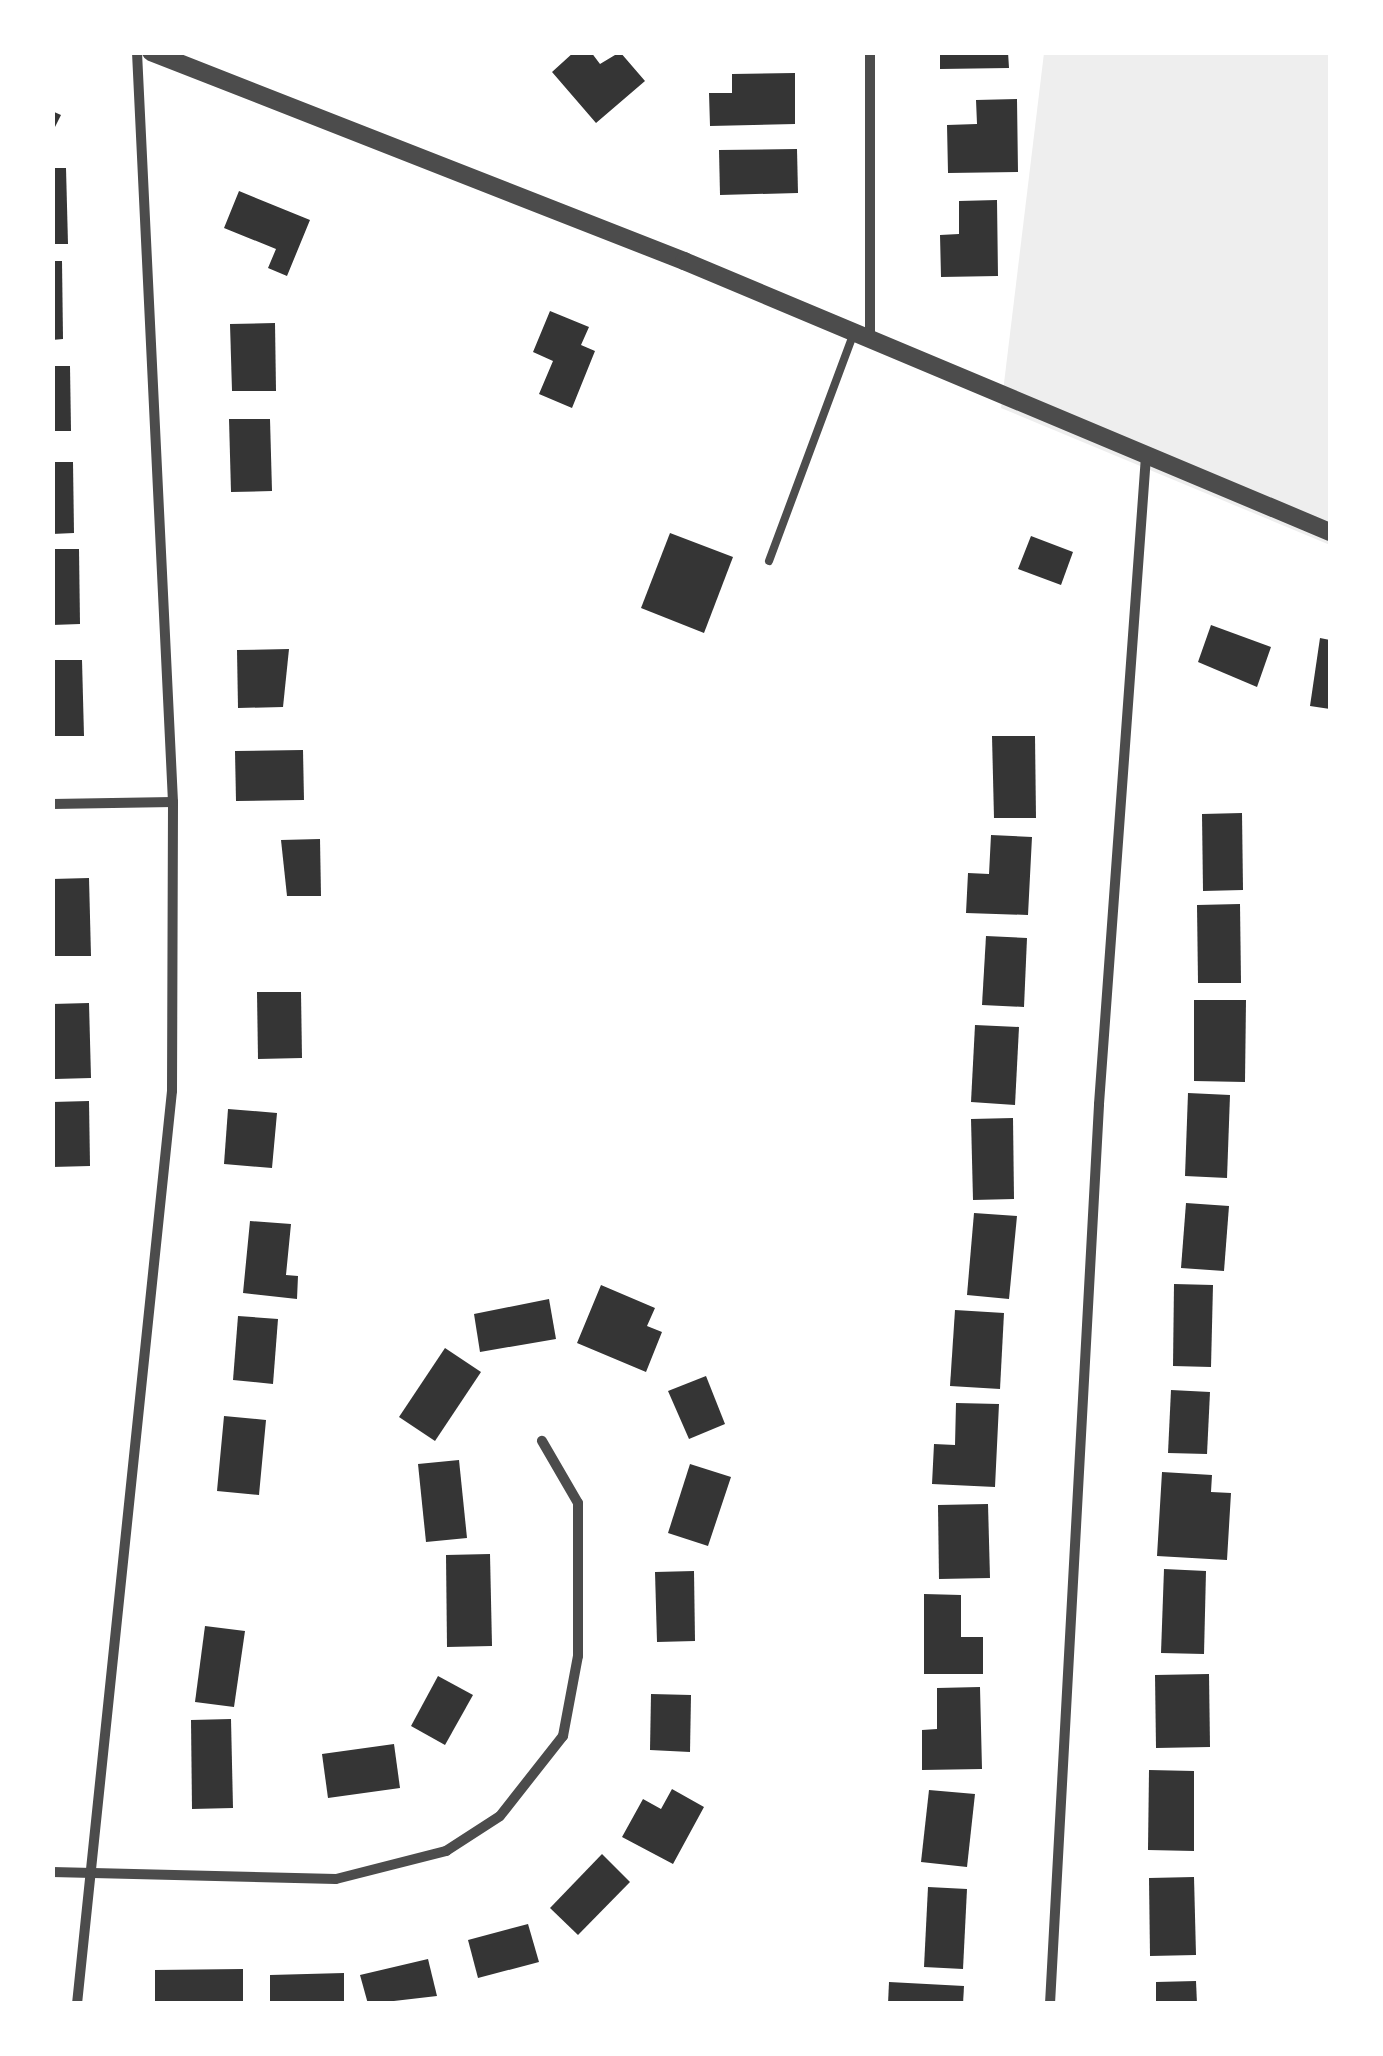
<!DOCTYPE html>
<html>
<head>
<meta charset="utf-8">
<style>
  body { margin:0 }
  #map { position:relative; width:1383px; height:2056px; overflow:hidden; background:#fff; font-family:"Space Grotesk",sans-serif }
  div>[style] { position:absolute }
  .green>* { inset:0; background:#eee }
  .building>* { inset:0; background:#353535 }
  .service>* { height:8px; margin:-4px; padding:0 4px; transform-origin:4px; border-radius:4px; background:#4c4c4c }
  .minor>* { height:10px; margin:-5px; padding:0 5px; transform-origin:5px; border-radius:5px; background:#4c4c4c }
  .tertiary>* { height:18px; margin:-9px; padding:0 9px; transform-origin:9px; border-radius:9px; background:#4c4c4c }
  span { translate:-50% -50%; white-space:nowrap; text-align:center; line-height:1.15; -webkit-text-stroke:9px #fff; paint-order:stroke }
  .frame { position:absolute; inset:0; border:55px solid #fff; pointer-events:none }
</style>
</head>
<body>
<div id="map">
  <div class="green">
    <div style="clip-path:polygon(1044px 53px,1330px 53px,1330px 545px,1001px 408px)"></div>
  </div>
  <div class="building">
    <div style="clip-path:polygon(574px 52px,591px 52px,600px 64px,620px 52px,645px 81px,596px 123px,552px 72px)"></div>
    <div style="clip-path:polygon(940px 52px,1008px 52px,1009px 68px,940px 69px)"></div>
    <div style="clip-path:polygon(795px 73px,795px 124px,710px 126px,709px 93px,732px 93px,732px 74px)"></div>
    <div style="clip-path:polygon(1017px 99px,1018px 172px,948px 173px,947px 125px,977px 124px,976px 100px)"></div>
    <div style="clip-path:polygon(52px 111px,61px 115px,52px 133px)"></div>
    <div style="clip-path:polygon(797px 149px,798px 193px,720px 195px,719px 150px)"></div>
    <div style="clip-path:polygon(52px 168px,66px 168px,68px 244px,52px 244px)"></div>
    <div style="clip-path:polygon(239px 191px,310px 220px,287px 276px,268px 268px,276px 249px,224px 228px)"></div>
    <div style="clip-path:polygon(997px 200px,998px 276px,941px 277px,940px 235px,959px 234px,959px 201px)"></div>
    <div style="clip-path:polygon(52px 261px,62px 261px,63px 339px,52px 340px)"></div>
    <div style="clip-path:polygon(550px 311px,589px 327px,581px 345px,595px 351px,572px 408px,539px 394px,553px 361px,533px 352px)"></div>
    <div style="clip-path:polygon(275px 323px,276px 391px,232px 391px,230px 324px)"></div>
    <div style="clip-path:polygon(52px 366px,70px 366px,71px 431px,52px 431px)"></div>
    <div style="clip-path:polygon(229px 419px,270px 419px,272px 491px,231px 492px)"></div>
    <div style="clip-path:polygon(52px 462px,73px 462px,74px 533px,52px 534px)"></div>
    <div style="clip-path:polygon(670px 533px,733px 557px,704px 633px,641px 608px)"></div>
    <div style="clip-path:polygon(1031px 536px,1073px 552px,1061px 585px,1018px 569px)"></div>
    <div style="clip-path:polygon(52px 549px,79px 549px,80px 624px,52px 625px)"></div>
    <div style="clip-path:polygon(1211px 625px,1271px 647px,1257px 687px,1198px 662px)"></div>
    <div style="clip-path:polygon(1320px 638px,1330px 640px,1330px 709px,1310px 706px)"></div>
    <div style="clip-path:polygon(289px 649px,283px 707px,238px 708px,237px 650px)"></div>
    <div style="clip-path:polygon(52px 660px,82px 660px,84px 736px,52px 736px)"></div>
    <div style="clip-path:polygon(992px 736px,1035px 736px,1036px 818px,994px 818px)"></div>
    <div style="clip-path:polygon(303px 750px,304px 800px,236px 801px,235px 751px)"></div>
    <div style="clip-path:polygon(1242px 813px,1243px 890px,1203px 891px,1202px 814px)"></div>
    <div style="clip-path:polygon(991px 835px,1032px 837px,1028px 915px,966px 913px,968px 873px,989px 874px)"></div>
    <div style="clip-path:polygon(320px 839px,321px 896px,287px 896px,281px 840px)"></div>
    <div style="clip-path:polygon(89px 878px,91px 956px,52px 956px,52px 879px)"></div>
    <div style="clip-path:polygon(1240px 904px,1241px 983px,1198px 983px,1197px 905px)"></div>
    <div style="clip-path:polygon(986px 936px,1027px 938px,1024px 1007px,982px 1005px)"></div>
    <div style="clip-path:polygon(257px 992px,301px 992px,302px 1058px,258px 1059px)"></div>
    <div style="clip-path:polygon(1194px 1000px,1246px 1000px,1245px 1082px,1194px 1081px)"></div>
    <div style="clip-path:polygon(89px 1003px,91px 1078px,55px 1079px,52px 1004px)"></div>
    <div style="clip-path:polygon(975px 1025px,1019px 1027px,1015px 1105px,971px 1102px)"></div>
    <div style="clip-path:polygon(1188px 1093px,1230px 1095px,1227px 1178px,1185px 1176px)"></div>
    <div style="clip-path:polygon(89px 1101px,90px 1166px,52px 1167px,52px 1102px)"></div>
    <div style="clip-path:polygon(228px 1109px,277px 1113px,272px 1168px,224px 1164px)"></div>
    <div style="clip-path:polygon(1013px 1118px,1014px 1199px,973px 1200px,971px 1119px)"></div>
    <div style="clip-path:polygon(1186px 1203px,1229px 1206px,1224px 1271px,1181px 1268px)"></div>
    <div style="clip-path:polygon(974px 1213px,1017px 1216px,1009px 1299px,967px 1295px)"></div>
    <div style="clip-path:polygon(250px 1221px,291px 1224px,286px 1275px,298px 1276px,297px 1299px,243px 1293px)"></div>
    <div style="clip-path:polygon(1174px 1284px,1213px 1285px,1211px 1367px,1173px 1366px)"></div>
    <div style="clip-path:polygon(601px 1285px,655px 1308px,647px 1326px,662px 1332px,646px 1372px,577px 1343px)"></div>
    <div style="clip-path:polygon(549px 1299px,556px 1339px,480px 1352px,474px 1314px)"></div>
    <div style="clip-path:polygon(955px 1310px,1004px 1313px,1000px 1389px,950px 1386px)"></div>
    <div style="clip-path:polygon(238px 1316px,278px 1319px,273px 1384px,233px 1380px)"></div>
    <div style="clip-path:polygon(445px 1348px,481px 1372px,435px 1441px,399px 1417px)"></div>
    <div style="clip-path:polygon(706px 1376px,725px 1424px,689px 1439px,668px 1391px)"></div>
    <div style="clip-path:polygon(1171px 1390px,1210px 1392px,1207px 1454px,1168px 1453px)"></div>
    <div style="clip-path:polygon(956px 1403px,999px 1404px,995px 1487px,932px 1484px,934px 1444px,955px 1445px)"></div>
    <div style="clip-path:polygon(224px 1416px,266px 1420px,259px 1495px,217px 1491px)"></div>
    <div style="clip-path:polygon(459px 1460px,467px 1538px,426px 1542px,418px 1464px)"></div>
    <div style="clip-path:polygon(690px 1464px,731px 1477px,708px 1546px,668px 1533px)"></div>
    <div style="clip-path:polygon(1162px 1472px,1212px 1475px,1211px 1492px,1231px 1493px,1227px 1560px,1157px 1556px)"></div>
    <div style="clip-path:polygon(988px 1504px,990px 1578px,939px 1579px,938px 1505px)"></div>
    <div style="clip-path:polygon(490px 1554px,492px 1646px,447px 1647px,446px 1555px)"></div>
    <div style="clip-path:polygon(1164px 1569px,1206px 1571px,1204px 1654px,1161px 1653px)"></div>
    <div style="clip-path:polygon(694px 1571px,695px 1641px,657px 1642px,655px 1572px)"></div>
    <div style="clip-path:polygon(924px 1594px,961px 1595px,961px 1637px,983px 1637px,983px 1674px,924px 1674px)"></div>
    <div style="clip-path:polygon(205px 1626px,245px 1631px,234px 1707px,195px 1702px)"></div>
    <div style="clip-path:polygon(1209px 1674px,1210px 1747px,1156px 1748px,1155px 1675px)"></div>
    <div style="clip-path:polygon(438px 1676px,473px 1695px,445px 1745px,411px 1726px)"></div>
    <div style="clip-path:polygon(980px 1687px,982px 1769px,922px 1770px,922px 1730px,937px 1729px,937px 1688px)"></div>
    <div style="clip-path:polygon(651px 1694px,691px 1695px,690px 1752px,650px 1750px)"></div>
    <div style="clip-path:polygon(231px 1719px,233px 1808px,192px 1809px,191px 1720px)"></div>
    <div style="clip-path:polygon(394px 1744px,400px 1788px,328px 1798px,322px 1754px)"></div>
    <div style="clip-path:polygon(1149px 1770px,1194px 1771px,1194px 1851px,1148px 1850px)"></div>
    <div style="clip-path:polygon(672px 1789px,704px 1807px,673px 1864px,622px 1837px,643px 1799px,661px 1809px)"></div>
    <div style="clip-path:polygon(929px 1790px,975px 1794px,967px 1867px,921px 1862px)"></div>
    <div style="clip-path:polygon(602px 1854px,630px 1882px,578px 1935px,550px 1908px)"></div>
    <div style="clip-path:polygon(1194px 1877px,1196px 1955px,1150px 1956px,1149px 1878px)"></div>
    <div style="clip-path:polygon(928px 1887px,967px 1889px,963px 1969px,924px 1967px)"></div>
    <div style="clip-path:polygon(528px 1924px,539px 1962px,478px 1978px,468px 1940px)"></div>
    <div style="clip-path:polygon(428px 1959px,437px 1996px,368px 2004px,360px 1975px)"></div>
    <div style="clip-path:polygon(243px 1969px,243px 2004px,155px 2004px,155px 1970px)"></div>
    <div style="clip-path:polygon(344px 1973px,344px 2004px,270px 2004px,270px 1975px)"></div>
    <div style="clip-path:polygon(1196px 1981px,1197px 2004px,1156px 2004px,1156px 1982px)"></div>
    <div style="clip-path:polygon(889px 1982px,964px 1986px,963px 2004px,888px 2004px)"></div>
  </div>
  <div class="service">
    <div style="left:769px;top:561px;width:243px;rotate:-69.6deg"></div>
  </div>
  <div class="minor">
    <div style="left:870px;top:52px;width:287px;rotate:90deg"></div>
    <div style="left:52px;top:804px;width:121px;rotate:-0.9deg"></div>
    <div style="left:52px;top:1872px;width:284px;rotate:1.4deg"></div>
    <div style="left:336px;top:1879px;width:114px;rotate:-14.3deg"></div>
    <div style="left:446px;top:1851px;width:64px;rotate:-32.9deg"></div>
    <div style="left:500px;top:1816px;width:102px;rotate:-51.8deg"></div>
    <div style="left:563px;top:1736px;width:81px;rotate:-79.4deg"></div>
    <div style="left:578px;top:1656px;width:153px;rotate:-90deg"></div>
    <div style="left:578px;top:1503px;width:72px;rotate:-120.1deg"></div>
    <div style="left:77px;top:2004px;width:918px;rotate:-84.06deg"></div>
    <div style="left:172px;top:1091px;width:289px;rotate:-89.8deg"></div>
    <div style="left:173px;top:802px;width:751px;rotate:-92.75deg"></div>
    <div style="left:1050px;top:2004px;width:901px;rotate:-86.88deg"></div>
    <div style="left:1099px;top:1104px;width:650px;rotate:-85.85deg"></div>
  </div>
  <div class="tertiary">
    <div style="left:151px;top:52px;width:573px;rotate:21.41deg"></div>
    <div style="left:684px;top:261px;width:701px;rotate:22.76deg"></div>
  </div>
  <div class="frame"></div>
</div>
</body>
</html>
